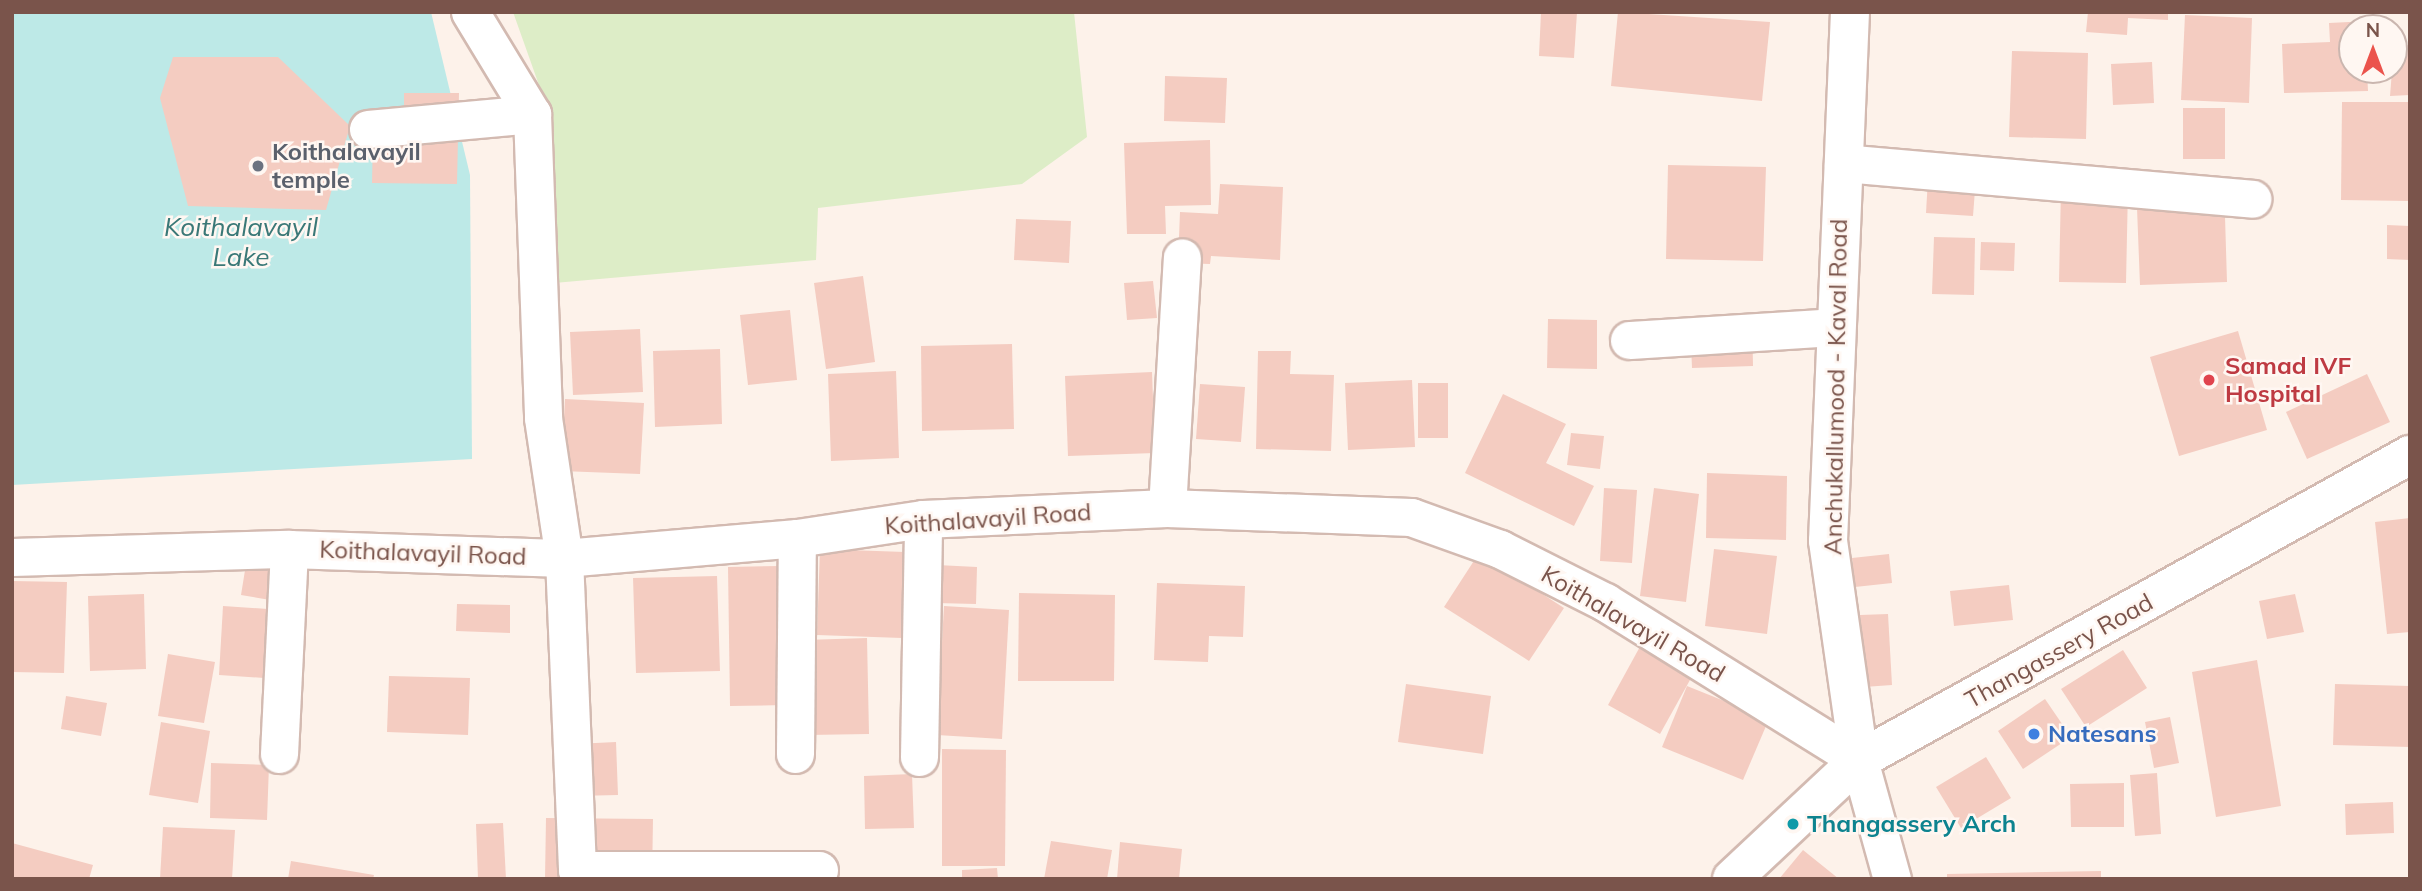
<!DOCTYPE html>
<html>
<head>
<meta charset="utf-8">
<style>
  body { margin:0 }
  #map { position:relative; width:2422px; height:891px; overflow:hidden; background:#fdf2ea; font-family:Mulish,sans-serif }
  div>[style] { position:absolute }
  .green>* { inset:0; background:#ddedc7 }
  .water>* { inset:0; background:#bde9e7 }
  .building>* { inset:0; background:#f4ccc1 }
  .roads { filter:drop-shadow(2px 0 #d3bab1) drop-shadow(-2px 0 #d3bab1) drop-shadow(0 2px #d3bab1) drop-shadow(0 -2px #d3bab1) }
  .minor>* { height:37px; margin:-18.5px; padding:0 18.5px; transform-origin:18.5px; border-radius:18.5px; background:#fff }
  .tertiary>* { height:38px; margin:-19px; padding:0 19px; transform-origin:19px; border-radius:19px; background:#fff }
  .dots>* { width:19px; height:19px; translate:-50% -50%; box-sizing:border-box; border:4px solid #fff7f2; border-radius:50% }
  span { translate:-50% -50%; white-space:nowrap; text-align:center; line-height:1.15; -webkit-text-stroke:5px #fff7f2; paint-order:stroke }
  .worship-label { font-size:24px; color:#5b616d; font-weight:700 }
  .left { translate:0 -50%; text-align:left }
  .health-label { font-size:24px; color:#be3a42; font-weight:700 }
  .street-label { font-size:24px; color:#7a544b }
  .shop-label { font-size:24px; color:#366cbe; font-weight:700 }
  .culture-label { font-size:24px; color:#0d838f; font-weight:700 }
  .water-label { font-size:26px; color:#3a7877; font-style:italic }
  .frame { position:absolute; inset:0; border:14px solid #7a544b; pointer-events:none }
  .north { position:absolute; left:2338px; top:14px; width:70px; height:70px; box-sizing:border-box; background:#fff7f2; border:2px solid #cab6af; border-radius:50%; rotate:0deg; font-size:19px; font-weight:700; line-height:28px; text-align:center; color:#7a544b }
  .north::after { content:''; display:block; margin:auto; width:24px; height:32px; background:#eb534c; clip-path:polygon(50% 0,100% 100%,50% 72%,0 100%) }
</style>
</head>
<body>
<div id="map">
  <div class="green">
    <div style="clip-path:polygon(513px 12px,1074px 12px,1087px 137px,1022px 184px,818px 208px,816px 260px,554px 283px,545px 102px)"></div>
  </div>
  <div class="water">
    <div style="clip-path:polygon(12px 12px,431px 12px,470px 175px,472px 459px,12px 485px)"></div>
  </div>
  <div class="building">
    <div style="clip-path:polygon(1541px 12px,1577px 12px,1574px 58px,1539px 56px)"></div>
    <div style="clip-path:polygon(1618px 12px,1770px 22px,1762px 101px,1611px 86px)"></div>
    <div style="clip-path:polygon(2088px 12px,2168px 12px,2168px 20px,2128px 18px,2127px 35px,2086px 32px)"></div>
    <div style="clip-path:polygon(2185px 15px,2252px 18px,2249px 103px,2181px 100px)"></div>
    <div style="clip-path:polygon(2389px 20px,2389px 28px,2352px 28px,2352px 70px,2367px 70px,2368px 91px,2284px 93px,2282px 44px,2330px 42px,2329px 23px)"></div>
    <div style="clip-path:polygon(2410px 45px,2410px 95px,2390px 96px,2394px 46px)"></div>
    <div style="clip-path:polygon(2012px 51px,2088px 53px,2086px 139px,2009px 137px)"></div>
    <div style="clip-path:polygon(173px 57px,278px 57px,350px 126px,326px 210px,188px 206px,160px 98px)"></div>
    <div style="clip-path:polygon(2152px 62px,2154px 103px,2113px 105px,2111px 64px)"></div>
    <div style="clip-path:polygon(1165px 76px,1227px 78px,1225px 123px,1164px 121px)"></div>
    <div style="clip-path:polygon(404px 93px,459px 93px,457px 184px,372px 183px,373px 136px,404px 136px)"></div>
    <div style="clip-path:polygon(2342px 102px,2410px 102px,2410px 201px,2341px 200px)"></div>
    <div style="clip-path:polygon(2183px 108px,2225px 108px,2225px 159px,2183px 159px)"></div>
    <div style="clip-path:polygon(1210px 140px,1211px 205px,1165px 206px,1166px 234px,1127px 234px,1124px 143px)"></div>
    <div style="clip-path:polygon(1929px 161px,1977px 164px,1973px 216px,1926px 213px)"></div>
    <div style="clip-path:polygon(1668px 165px,1766px 167px,1763px 261px,1666px 259px)"></div>
    <div style="clip-path:polygon(1220px 184px,1283px 187px,1280px 260px,1211px 256px,1210px 264px,1178px 263px,1180px 212px,1218px 214px)"></div>
    <div style="clip-path:polygon(2224px 184px,2227px 282px,2140px 285px,2137px 208px,2198px 206px)"></div>
    <div style="clip-path:polygon(2061px 187px,2128px 188px,2126px 283px,2059px 282px)"></div>
    <div style="clip-path:polygon(1016px 219px,1071px 221px,1069px 263px,1014px 260px)"></div>
    <div style="clip-path:polygon(2387px 225px,2410px 226px,2410px 260px,2387px 259px)"></div>
    <div style="clip-path:polygon(1934px 237px,1975px 238px,1974px 295px,1932px 294px)"></div>
    <div style="clip-path:polygon(1981px 242px,2015px 243px,2014px 271px,1980px 270px)"></div>
    <div style="clip-path:polygon(863px 276px,875px 362px,826px 369px,814px 283px)"></div>
    <div style="clip-path:polygon(1153px 281px,1157px 318px,1127px 320px,1124px 283px)"></div>
    <div style="clip-path:polygon(790px 310px,797px 380px,748px 385px,740px 315px)"></div>
    <div style="clip-path:polygon(1752px 317px,1753px 366px,1692px 368px,1690px 319px)"></div>
    <div style="clip-path:polygon(1548px 319px,1597px 320px,1597px 369px,1547px 368px)"></div>
    <div style="clip-path:polygon(640px 329px,643px 392px,573px 395px,570px 332px)"></div>
    <div style="clip-path:polygon(2238px 331px,2267px 430px,2179px 456px,2150px 357px)"></div>
    <div style="clip-path:polygon(1012px 344px,1014px 429px,922px 431px,921px 346px)"></div>
    <div style="clip-path:polygon(720px 349px,722px 424px,655px 427px,653px 351px)"></div>
    <div style="clip-path:polygon(1258px 351px,1291px 351px,1290px 374px,1334px 375px,1331px 451px,1256px 449px)"></div>
    <div style="clip-path:polygon(896px 371px,899px 458px,831px 461px,828px 374px)"></div>
    <div style="clip-path:polygon(1152px 372px,1155px 453px,1068px 456px,1065px 376px)"></div>
    <div style="clip-path:polygon(2367px 374px,2390px 422px,2307px 459px,2286px 412px)"></div>
    <div style="clip-path:polygon(1412px 380px,1415px 447px,1348px 450px,1345px 383px)"></div>
    <div style="clip-path:polygon(1418px 383px,1448px 383px,1448px 438px,1418px 438px)"></div>
    <div style="clip-path:polygon(1200px 384px,1245px 387px,1241px 442px,1196px 439px)"></div>
    <div style="clip-path:polygon(1503px 394px,1566px 424px,1546px 463px,1594px 486px,1574px 526px,1465px 473px)"></div>
    <div style="clip-path:polygon(565px 399px,644px 403px,640px 474px,561px 471px)"></div>
    <div style="clip-path:polygon(1571px 433px,1604px 436px,1600px 469px,1567px 465px)"></div>
    <div style="clip-path:polygon(1707px 473px,1787px 476px,1786px 540px,1706px 538px)"></div>
    <div style="clip-path:polygon(1604px 488px,1637px 490px,1632px 563px,1600px 561px)"></div>
    <div style="clip-path:polygon(1654px 488px,1699px 494px,1686px 602px,1640px 596px)"></div>
    <div style="clip-path:polygon(2410px 518px,2410px 632px,2387px 634px,2375px 522px)"></div>
    <div style="clip-path:polygon(820px 549px,905px 552px,902px 638px,817px 635px)"></div>
    <div style="clip-path:polygon(1714px 549px,1777px 556px,1767px 634px,1705px 626px)"></div>
    <div style="clip-path:polygon(1479px 553px,1564px 608px,1529px 661px,1444px 607px)"></div>
    <div style="clip-path:polygon(1889px 554px,1892px 583px,1855px 587px,1852px 558px)"></div>
    <div style="clip-path:polygon(247px 558px,276px 564px,270px 600px,241px 595px)"></div>
    <div style="clip-path:polygon(937px 565px,977px 567px,976px 604px,936px 603px)"></div>
    <div style="clip-path:polygon(782px 566px,785px 705px,730px 706px,728px 567px)"></div>
    <div style="clip-path:polygon(717px 576px,720px 671px,636px 673px,633px 578px)"></div>
    <div style="clip-path:polygon(12px 581px,67px 582px,64px 673px,12px 672px)"></div>
    <div style="clip-path:polygon(1157px 583px,1245px 586px,1243px 637px,1209px 636px,1208px 662px,1154px 660px)"></div>
    <div style="clip-path:polygon(2009px 585px,2013px 620px,1954px 626px,1950px 591px)"></div>
    <div style="clip-path:polygon(1019px 593px,1115px 595px,1114px 681px,1018px 681px)"></div>
    <div style="clip-path:polygon(144px 594px,146px 669px,90px 671px,88px 596px)"></div>
    <div style="clip-path:polygon(2295px 594px,2304px 632px,2267px 639px,2259px 601px)"></div>
    <div style="clip-path:polygon(457px 604px,510px 605px,510px 633px,456px 631px)"></div>
    <div style="clip-path:polygon(223px 606px,268px 609px,264px 678px,219px 675px)"></div>
    <div style="clip-path:polygon(944px 606px,1009px 610px,1002px 739px,937px 735px)"></div>
    <div style="clip-path:polygon(1888px 614px,1892px 685px,1864px 687px,1860px 615px)"></div>
    <div style="clip-path:polygon(867px 638px,869px 734px,808px 735px,805px 640px)"></div>
    <div style="clip-path:polygon(1642px 643px,1695px 671px,1660px 734px,1608px 705px)"></div>
    <div style="clip-path:polygon(2123px 650px,2147px 688px,2086px 727px,2061px 689px)"></div>
    <div style="clip-path:polygon(168px 654px,215px 662px,204px 723px,158px 716px)"></div>
    <div style="clip-path:polygon(2257px 660px,2281px 806px,2216px 817px,2192px 672px)"></div>
    <div style="clip-path:polygon(389px 676px,470px 678px,468px 735px,387px 732px)"></div>
    <div style="clip-path:polygon(1406px 684px,1491px 696px,1483px 754px,1398px 742px)"></div>
    <div style="clip-path:polygon(2335px 684px,2410px 686px,2410px 747px,2333px 745px)"></div>
    <div style="clip-path:polygon(1687px 686px,1769px 719px,1743px 780px,1662px 747px)"></div>
    <div style="clip-path:polygon(66px 696px,107px 703px,101px 736px,61px 729px)"></div>
    <div style="clip-path:polygon(2045px 699px,2071px 737px,2023px 769px,1998px 731px)"></div>
    <div style="clip-path:polygon(2170px 717px,2179px 763px,2154px 768px,2145px 722px)"></div>
    <div style="clip-path:polygon(161px 722px,210px 731px,198px 803px,149px 795px)"></div>
    <div style="clip-path:polygon(616px 742px,618px 795px,576px 796px,575px 744px)"></div>
    <div style="clip-path:polygon(942px 749px,1006px 750px,1005px 866px,942px 866px)"></div>
    <div style="clip-path:polygon(1986px 757px,2011px 798px,1961px 828px,1936px 787px)"></div>
    <div style="clip-path:polygon(211px 763px,269px 765px,267px 820px,210px 818px)"></div>
    <div style="clip-path:polygon(2157px 773px,2161px 834px,2135px 836px,2130px 775px)"></div>
    <div style="clip-path:polygon(912px 774px,914px 828px,865px 829px,864px 776px)"></div>
    <div style="clip-path:polygon(2124px 783px,2124px 827px,2071px 827px,2070px 784px)"></div>
    <div style="clip-path:polygon(2393px 802px,2394px 833px,2346px 835px,2345px 804px)"></div>
    <div style="clip-path:polygon(546px 818px,653px 819px,652px 879px,545px 879px)"></div>
    <div style="clip-path:polygon(503px 823px,506px 879px,478px 879px,476px 824px)"></div>
    <div style="clip-path:polygon(163px 827px,235px 830px,232px 879px,160px 879px)"></div>
    <div style="clip-path:polygon(1051px 841px,1112px 850px,1107px 879px,1044px 879px)"></div>
    <div style="clip-path:polygon(1120px 842px,1182px 849px,1179px 879px,1117px 879px)"></div>
    <div style="clip-path:polygon(12px 843px,93px 865px,89px 879px,12px 879px)"></div>
    <div style="clip-path:polygon(1803px 850px,1839px 879px,1779px 879px)"></div>
    <div style="clip-path:polygon(291px 861px,374px 875px,373px 879px,288px 879px)"></div>
    <div style="clip-path:polygon(997px 868px,998px 879px,962px 879px,962px 870px)"></div>
    <div style="clip-path:polygon(2101px 871px,2101px 879px,1947px 879px,1947px 874px)"></div>
  </div>
  <div class="roads">
    <div class="minor">
      <div style="left:470px;top:12px;width:119px;rotate:58.7deg"></div>
      <div style="left:368px;top:129px;width:165px;rotate:-5.2deg"></div>
      <div style="left:532px;top:114px;width:304px;rotate:87.9deg"></div>
      <div style="left:543px;top:418px;width:142px;rotate:81.5deg"></div>
      <div style="left:564px;top:558px;width:312px;rotate:87.6deg"></div>
      <div style="left:577px;top:870px;width:242px"></div>
      <div style="left:1843px;top:163px;width:411px;rotate:5deg"></div>
      <div style="left:1629px;top:340px;width:206px;rotate:-3.6deg"></div>
      <div style="left:1167px;top:508px;width:251px;rotate:-86.6deg"></div>
      <div style="left:12px;top:557px;width:277px;rotate:-1.7deg"></div>
      <div style="left:289px;top:549px;width:275px;rotate:1.9deg"></div>
      <div style="left:564px;top:558px;width:234px;rotate:-4.9deg"></div>
      <div style="left:797px;top:538px;width:127px;rotate:-8.6deg"></div>
      <div style="left:923px;top:519px;width:244px;rotate:-2.6deg"></div>
      <div style="left:1167px;top:508px;width:244px;rotate:2.1deg"></div>
      <div style="left:1411px;top:517px;width:95px;rotate:19.8deg"></div>
      <div style="left:1500px;top:549px;width:118px;rotate:26.8deg"></div>
      <div style="left:1605px;top:602px;width:299px;rotate:31.9deg"></div>
      <div style="left:1859px;top:760px;width:123px;rotate:74.5deg"></div>
      <div style="left:279px;top:754px;width:205px;rotate:-87.2deg"></div>
      <div style="left:795px;top:754px;width:216px;rotate:-89.5deg"></div>
      <div style="left:919px;top:757px;width:238px;rotate:-89deg"></div>
    </div>
    <div class="tertiary">
      <div style="left:1850px;top:12px;width:529px;rotate:92.38deg"></div>
      <div style="left:1828px;top:541px;width:221px;rotate:81.9deg"></div>
      <div style="left:1732px;top:879px;width:174px;rotate:-43.1deg"></div>
      <div style="left:1859px;top:760px;width:630px;rotate:-28.97deg"></div>
    </div>
  </div>
  <div class="dots">
    <div style="left:258px;top:166px;background:#6b7280"></div>
    <div style="left:2209px;top:380px;background:#e0444e"></div>
    <div style="left:2034px;top:734px;background:#3f7fe0"></div>
    <div style="left:1793px;top:824px;background:#0f9aa8"></div>
  </div>
  <div class="worship-label">
    <span class="left" style="left:272px;top:166px">Koithalavayil<br>temple</span>
  </div>
  <div class="health-label">
    <span class="left" style="left:2225px;top:380px">Samad IVF<br>Hospital</span>
  </div>
  <div class="street-label">
    <span style="left:1836px;top:387px;rotate:-89deg">Anchukallumood - Kaval Road</span>
    <span style="left:988px;top:519px;rotate:-4deg">Koithalavayil Road</span>
    <span style="left:423px;top:553px;rotate:2deg">Koithalavayil Road</span>
    <span style="left:1633px;top:624px;rotate:30deg">Koithalavayil Road</span>
    <span style="left:2059px;top:651px;rotate:-29deg">Thangassery Road</span>
  </div>
  <div class="shop-label">
    <span class="left" style="left:2048px;top:734px">Natesans</span>
  </div>
  <div class="culture-label">
    <span class="left" style="left:1807px;top:824px">Thangassery Arch</span>
  </div>
  <div class="water-label">
    <span style="left:241px;top:242px">Koithalavayil<br>Lake</span>
  </div>
  <div class="frame"></div>
  <div class="north">N</div>
</div>
</body>
</html>
